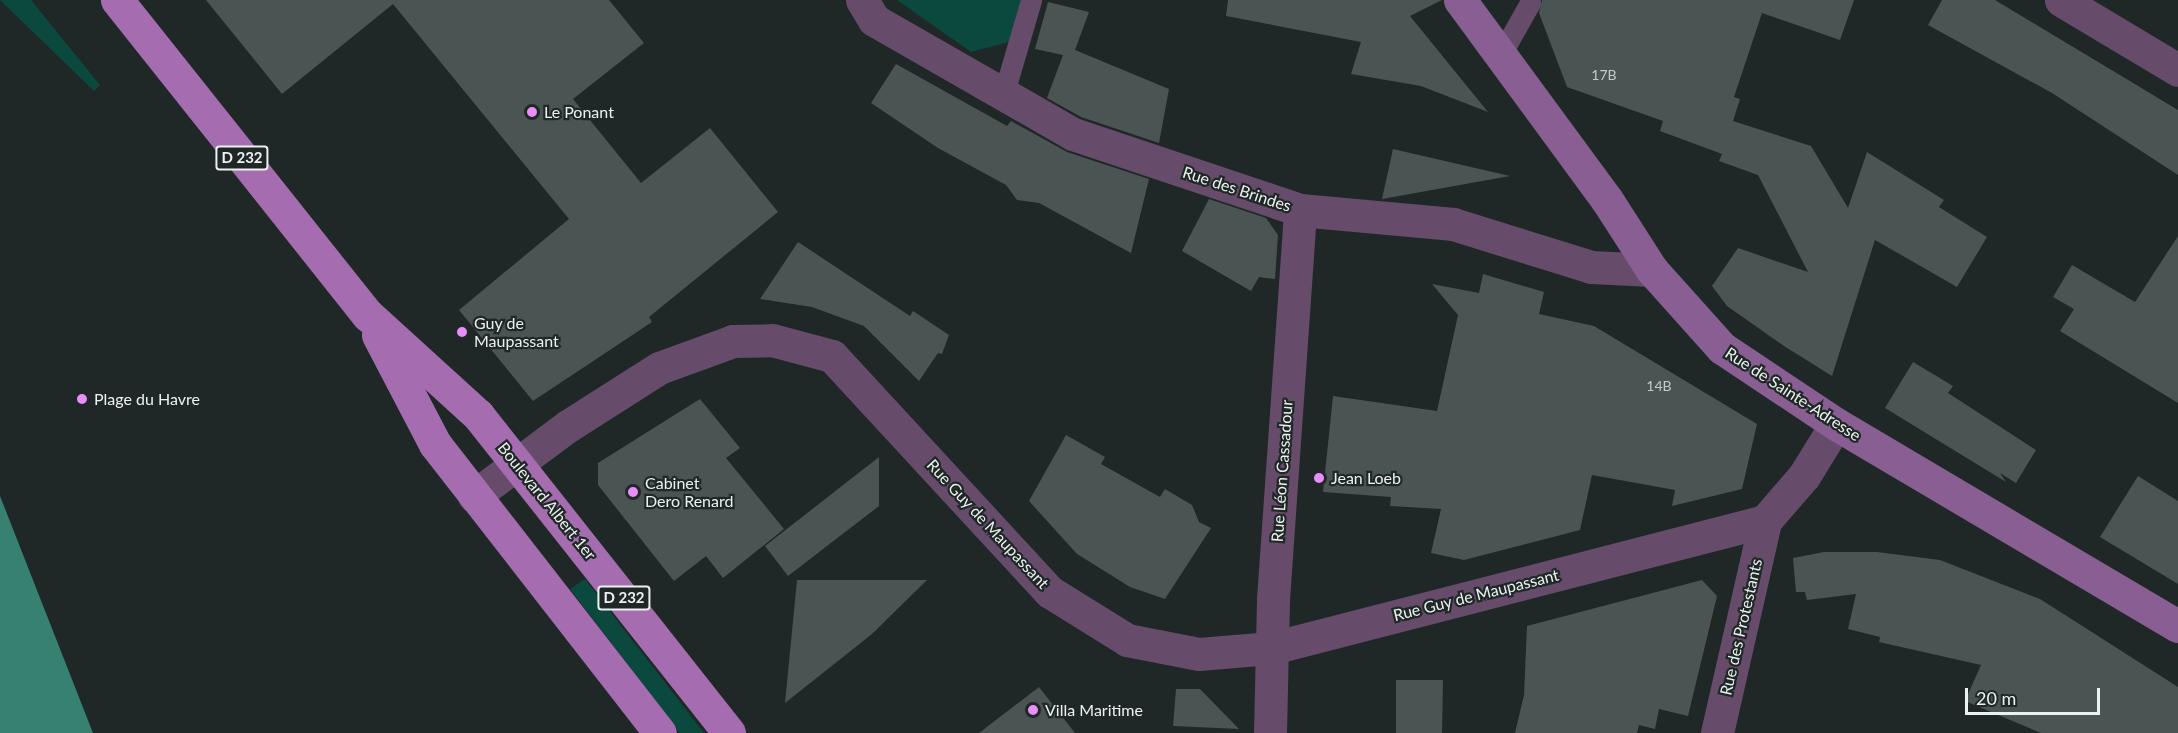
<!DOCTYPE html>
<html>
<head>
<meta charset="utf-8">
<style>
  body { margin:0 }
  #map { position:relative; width:2178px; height:733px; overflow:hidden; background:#1f2826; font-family:Lato,sans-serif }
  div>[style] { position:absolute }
  .green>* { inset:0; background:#0b493f }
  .water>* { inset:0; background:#378173 }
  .building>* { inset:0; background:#4a5452 }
  .service>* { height:21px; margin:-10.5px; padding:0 10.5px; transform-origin:10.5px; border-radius:10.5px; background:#664b6b }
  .minor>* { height:33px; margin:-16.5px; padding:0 16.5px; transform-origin:16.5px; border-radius:16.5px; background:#664b6b }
  .secondary>* { height:33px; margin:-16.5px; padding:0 16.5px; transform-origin:16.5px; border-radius:16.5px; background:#895e92 }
  .primary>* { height:33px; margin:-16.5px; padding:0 16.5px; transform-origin:16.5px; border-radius:16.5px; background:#a56db0 }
  .dots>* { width:16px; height:16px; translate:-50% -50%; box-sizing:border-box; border:3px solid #1f2826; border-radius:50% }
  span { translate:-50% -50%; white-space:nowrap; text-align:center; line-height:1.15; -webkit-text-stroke:4.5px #1f2826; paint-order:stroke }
  .number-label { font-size:14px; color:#c3cac8 }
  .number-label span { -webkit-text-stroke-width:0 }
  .shield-label span { padding:2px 4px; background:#1f2826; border:2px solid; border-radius:4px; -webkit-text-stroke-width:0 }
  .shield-label { font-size:15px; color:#ebf1ef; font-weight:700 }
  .poi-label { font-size:16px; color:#ebf1ef }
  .left { translate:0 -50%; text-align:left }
  .street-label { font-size:16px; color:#ebf1ef }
  .scale { position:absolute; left:1965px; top:688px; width:135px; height:27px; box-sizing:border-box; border:3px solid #ebf1ef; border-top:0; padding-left:8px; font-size:18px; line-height:21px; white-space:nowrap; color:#ebf1ef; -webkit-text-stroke:4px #1f2826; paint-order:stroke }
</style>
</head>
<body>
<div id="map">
  <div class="green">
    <div style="clip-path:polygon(0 0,31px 0,100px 85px,94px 91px)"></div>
    <div style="clip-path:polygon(897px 0,1021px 0,1009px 42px,971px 52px)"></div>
    <div style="clip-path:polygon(585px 579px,704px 733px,680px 733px,570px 589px)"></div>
  </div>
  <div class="water">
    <div style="clip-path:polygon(0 496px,93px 733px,0 733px)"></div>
  </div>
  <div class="building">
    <div style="clip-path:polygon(206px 0,609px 0,644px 43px,573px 99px,641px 183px,710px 128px,778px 212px,649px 317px,652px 322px,533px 401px,459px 310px,569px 219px,393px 4px,282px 94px)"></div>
    <div style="clip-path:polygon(1228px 0,1442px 0,1410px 16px,1488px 112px,1421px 86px,1351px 74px,1361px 42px,1226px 16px)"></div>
    <div style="clip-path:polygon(1542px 0,1854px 0,1840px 40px,1762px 13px,1734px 97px,1740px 99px,1733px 121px,1811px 146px,1848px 208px,1867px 152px,1944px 200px,1939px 207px,1987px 237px,1957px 287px,1875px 240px,1832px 376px,1784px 346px,1727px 306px,1712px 286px,1738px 248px,1808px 272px,1758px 175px,1719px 161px,1722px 154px,1660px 131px,1663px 121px,1567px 87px,1539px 13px)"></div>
    <div style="clip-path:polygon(1942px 0,1995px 0,2178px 110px,2178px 175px,2052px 93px,1928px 25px)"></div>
    <div style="clip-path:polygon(1048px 2px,1089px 12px,1075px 50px,1169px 89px,1159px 143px,1081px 117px,1047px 98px,1063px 55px,1035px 49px)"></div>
    <div style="clip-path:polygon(896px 64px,1007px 126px,1011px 121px,1067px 152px,1149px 179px,1131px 253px,1039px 203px,1017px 200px,1006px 185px,938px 148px,871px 103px)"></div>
    <div style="clip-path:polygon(1393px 149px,1510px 176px,1382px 199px)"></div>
    <div style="clip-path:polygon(1209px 199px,1266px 218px,1278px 235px,1275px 279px,1259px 277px,1251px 291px,1182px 251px)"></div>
    <div style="clip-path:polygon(2178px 236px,2178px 403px,2060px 331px,2074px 309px,2053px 297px,2072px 265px,2135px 302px)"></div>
    <div style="clip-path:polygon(798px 242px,910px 316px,913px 311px,949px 335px,942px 354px,938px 353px,919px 381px,864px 326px,812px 307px,760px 299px)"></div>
    <div style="clip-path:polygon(1483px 274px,1544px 292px,1539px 314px,1594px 326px,1757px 424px,1742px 489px,1672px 506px,1675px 490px,1592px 475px,1580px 530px,1464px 560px,1431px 553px,1441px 509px,1390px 506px,1391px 497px,1323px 492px,1333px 396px,1437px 411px,1458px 315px,1432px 284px,1479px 293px)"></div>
    <div style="clip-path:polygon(1913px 362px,1953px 386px,1948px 393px,2036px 450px,2016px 483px,2000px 473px,2006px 482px,1885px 408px)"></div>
    <div style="clip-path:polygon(700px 399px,740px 448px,726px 458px,784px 529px,723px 578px,706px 556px,674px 581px,598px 485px,598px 463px)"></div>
    <div style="clip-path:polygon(1066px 435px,1105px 457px,1101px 464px,1160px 497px,1165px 489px,1192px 505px,1199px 522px,1211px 528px,1165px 599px,1130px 587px,1077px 554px,1029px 501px)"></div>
    <div style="clip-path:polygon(879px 457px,879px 506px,788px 576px,765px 546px)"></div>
    <div style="clip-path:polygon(2138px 476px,2178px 501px,2178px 584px,2100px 537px)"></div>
    <div style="clip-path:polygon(1824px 552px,1877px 552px,1940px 560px,2040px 599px,2178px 687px,2178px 733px,2041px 733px,1965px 701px,1981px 665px,1879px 642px,1880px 637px,1848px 629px,1856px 594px,1807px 600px,1805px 592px,1796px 592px,1793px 558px)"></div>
    <div style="clip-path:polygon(797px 580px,927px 580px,872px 634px,785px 703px)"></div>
    <div style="clip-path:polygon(1702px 580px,1717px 596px,1688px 716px,1659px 709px,1655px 729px,1639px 725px,1637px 733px,1515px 733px,1524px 695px,1527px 626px)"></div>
    <div style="clip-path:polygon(1396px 680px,1443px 680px,1442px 733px,1396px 733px)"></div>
    <div style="clip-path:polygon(1039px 687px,1075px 733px,979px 733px)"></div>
    <div style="clip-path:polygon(1176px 689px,1200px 689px,1239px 729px,1173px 726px)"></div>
  </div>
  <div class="service">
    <div style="left:1500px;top:56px;width:61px;rotate:-60.5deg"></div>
    <div style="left:1003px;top:96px;width:100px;rotate:-73.7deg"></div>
  </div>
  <div class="minor">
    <div style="left:862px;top:0;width:23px;rotate:59deg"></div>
    <div style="left:874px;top:20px;width:229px;rotate:29.8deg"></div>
    <div style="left:1073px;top:134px;width:239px;rotate:18.5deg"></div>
    <div style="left:1300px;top:210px;width:154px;rotate:5.2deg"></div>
    <div style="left:1453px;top:224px;width:145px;rotate:17.3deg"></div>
    <div style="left:1591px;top:267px;width:61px;rotate:2.8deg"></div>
    <div style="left:2061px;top:0;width:136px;rotate:30.9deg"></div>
    <div style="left:474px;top:496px;width:117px;rotate:-36.7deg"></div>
    <div style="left:568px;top:426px;width:108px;rotate:-32.5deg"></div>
    <div style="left:659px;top:368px;width:79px;rotate:-20deg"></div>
    <div style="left:733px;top:341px;width:39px;rotate:-1deg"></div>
    <div style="left:772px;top:340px;width:62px;rotate:14.9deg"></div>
    <div style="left:832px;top:356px;width:321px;rotate:47.3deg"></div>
    <div style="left:1050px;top:592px;width:91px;rotate:31.9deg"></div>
    <div style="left:1127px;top:640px;width:73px;rotate:11deg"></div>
    <div style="left:1199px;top:654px;width:73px;rotate:-4.7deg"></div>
    <div style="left:1272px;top:648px;width:509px;rotate:-14.45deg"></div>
    <div style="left:1765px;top:521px;width:60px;rotate:-49.1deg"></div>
    <div style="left:1804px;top:476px;width:61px;rotate:-58.4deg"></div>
    <div style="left:1270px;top:733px;width:134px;rotate:-88.7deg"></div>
    <div style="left:1273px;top:599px;width:390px;rotate:-86deg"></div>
    <div style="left:1717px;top:733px;width:217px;rotate:-77.2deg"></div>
  </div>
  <div class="secondary">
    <div style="left:1460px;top:0;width:248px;rotate:53.7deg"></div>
    <div style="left:1607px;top:200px;width:83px;rotate:57.3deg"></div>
    <div style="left:1652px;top:270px;width:105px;rotate:48.1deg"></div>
    <div style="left:1722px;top:348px;width:137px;rotate:33.7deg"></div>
    <div style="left:1836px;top:424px;width:397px;rotate:30.6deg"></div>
  </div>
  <div class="primary">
    <div style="left:117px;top:0;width:403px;rotate:51.5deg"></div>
    <div style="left:368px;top:315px;width:149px;rotate:42.3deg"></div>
    <div style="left:478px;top:415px;width:405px;rotate:51.7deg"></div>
    <div style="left:378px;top:335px;width:123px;rotate:62.4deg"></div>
    <div style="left:435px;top:444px;width:366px;rotate:52.1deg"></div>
  </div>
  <div class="dots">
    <div style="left:532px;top:112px;background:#ea8dfd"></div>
    <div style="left:462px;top:332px;background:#ea8dfd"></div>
    <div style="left:82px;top:399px;background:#ea8dfd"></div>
    <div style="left:1319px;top:478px;background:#ea8dfd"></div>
    <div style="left:633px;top:492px;background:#ea8dfd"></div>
    <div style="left:1033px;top:710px;background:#ea8dfd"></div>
  </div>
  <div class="number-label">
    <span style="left:1604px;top:75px">17B</span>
    <span style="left:1659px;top:386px">14B</span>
  </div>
  <div class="shield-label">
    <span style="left:242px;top:158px">D 232</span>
    <span style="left:624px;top:598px">D 232</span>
  </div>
  <div class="poi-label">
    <span class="left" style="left:544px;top:112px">Le Ponant</span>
    <span class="left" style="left:474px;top:332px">Guy de<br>Maupassant</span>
    <span class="left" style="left:94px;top:399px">Plage du Havre</span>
    <span class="left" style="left:1331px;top:478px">Jean Loeb</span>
    <span class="left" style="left:645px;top:492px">Cabinet<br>Dero Renard</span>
    <span class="left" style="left:1045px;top:710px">Villa Maritime</span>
  </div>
  <div class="street-label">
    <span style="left:1237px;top:189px;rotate:18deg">Rue des Brindes</span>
    <span style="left:1793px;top:394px;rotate:33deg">Rue de Sainte-Adresse</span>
    <span style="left:1282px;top:471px;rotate:-86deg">Rue Léon Cassadour</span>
    <span style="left:547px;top:501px;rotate:51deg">Boulevard Albert 1er</span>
    <span style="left:988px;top:524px;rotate:47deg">Rue Guy de Maupassant</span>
    <span style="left:1476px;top:595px;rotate:-14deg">Rue Guy de Maupassant</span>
    <span style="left:1741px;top:627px;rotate:-77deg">Rue des Protestants</span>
  </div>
  <div class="scale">20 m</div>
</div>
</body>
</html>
